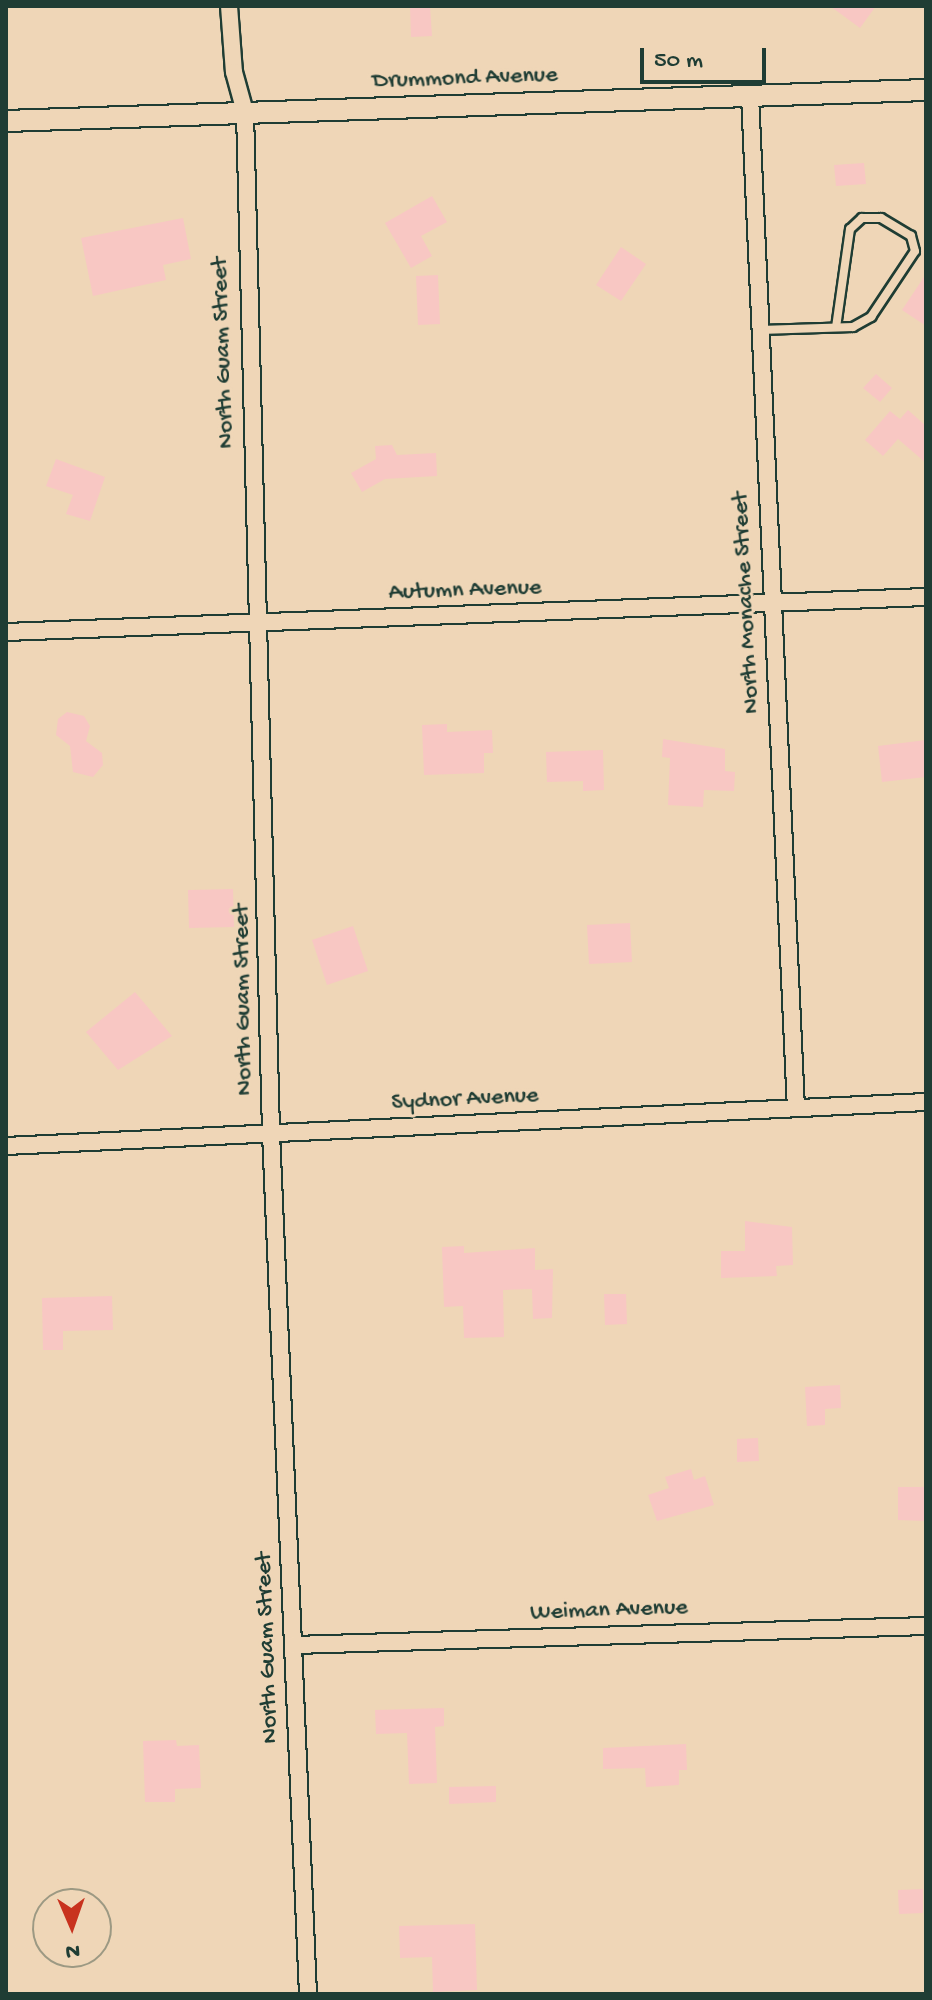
<!DOCTYPE html>
<html>
<head>
<meta charset="utf-8">
<style>
  body { margin:0 }
  #map { position:relative; width:932px; height:2000px; overflow:hidden; background:#efd6b7; font-family:"Gochi Hand",sans-serif }
  div>[style] { position:absolute }
  .building>* { inset:0; background:#f8c7c3 }
  .roads { filter:drop-shadow(2px 0 #1f3d34) drop-shadow(-2px 0 #1f3d34) drop-shadow(0 2px #1f3d34) drop-shadow(0 -2px #1f3d34) }
  .service>* { height:8px; margin:-4px; padding:0 4px; transform-origin:4px; border-radius:4px; background:#efd6b7 }
  .minor>* { height:16px; margin:-8px; padding:0 8px; transform-origin:8px; border-radius:8px; background:#efd6b7 }
  .tertiary>* { height:20px; margin:-10px; padding:0 10px; transform-origin:10px; border-radius:10px; background:#efd6b7 }
  span { translate:-50% -50%; white-space:nowrap; text-align:center; line-height:1.15; -webkit-text-stroke:6px #efd6b7; paint-order:stroke }
  .street-label { font-size:24px; color:#1f3d34 }
  .frame { position:absolute; inset:0; border:8px solid #1f3d34; pointer-events:none }
  .north { position:absolute; left:32px; top:1888px; width:80px; height:80px; box-sizing:border-box; background:#efd6b7; border:2px solid #9c9983; border-radius:50%; rotate:178deg; font-size:22px; font-weight:700; line-height:32px; text-align:center; color:#1f3d34 }
  .north::after { content:''; display:block; margin:auto; width:28px; height:36px; background:#c8321e; clip-path:polygon(50% 0,100% 100%,50% 72%,0 100%) }
  .scale { position:absolute; left:640px; top:48px; width:126px; height:36px; box-sizing:border-box; border:4px solid #1f3d34; border-top:0; padding-left:10px; font-size:24px; line-height:28px; white-space:nowrap; color:#1f3d34; -webkit-text-stroke:6px #efd6b7; paint-order:stroke }
</style>
</head>
<body>
<div id="map">
  <div class="building">
    <div style="clip-path:polygon(410px 6px,430px 6px,432px 36px,411px 37px)"></div>
    <div style="clip-path:polygon(830px 6px,876px 6px,860px 28px)"></div>
    <div style="clip-path:polygon(864px 163px,866px 184px,836px 186px,834px 165px)"></div>
    <div style="clip-path:polygon(432px 196px,447px 222px,421px 236px,432px 256px,411px 268px,385px 223px)"></div>
    <div style="clip-path:polygon(183px 218px,191px 259px,163px 265px,166px 280px,93px 296px,81px 238px)"></div>
    <div style="clip-path:polygon(621px 247px,646px 264px,621px 301px,596px 285px)"></div>
    <div style="clip-path:polygon(926px 274px,926px 326px,902px 310px)"></div>
    <div style="clip-path:polygon(438px 275px,440px 324px,418px 325px,416px 276px)"></div>
    <div style="clip-path:polygon(876px 374px,892px 388px,880px 402px,863px 388px)"></div>
    <div style="clip-path:polygon(908px 410px,926px 426px,926px 463px,898px 439px,883px 456px,865px 440px,890px 411px,900px 419px)"></div>
    <div style="clip-path:polygon(392px 445px,397px 455px,436px 453px,437px 476px,385px 479px,362px 492px,351px 473px,376px 459px,375px 446px)"></div>
    <div style="clip-path:polygon(56px 459px,105px 477px,90px 521px,66px 514px,73px 495px,46px 486px)"></div>
    <div style="clip-path:polygon(67px 712px,84px 716px,90px 726px,86px 741px,102px 753px,103px 765px,93px 777px,73px 772px,70px 746px,56px 735px,58px 719px)"></div>
    <div style="clip-path:polygon(447px 724px,447px 732px,492px 730px,493px 753px,484px 753px,484px 773px,424px 775px,422px 725px)"></div>
    <div style="clip-path:polygon(663px 739px,725px 749px,725px 771px,735px 772px,734px 791px,704px 790px,703px 807px,668px 805px,670px 758px,662px 757px)"></div>
    <div style="clip-path:polygon(926px 740px,926px 777px,882px 782px,878px 746px)"></div>
    <div style="clip-path:polygon(603px 750px,604px 790px,583px 791px,583px 781px,547px 782px,546px 752px)"></div>
    <div style="clip-path:polygon(233px 889px,234px 927px,189px 928px,188px 890px)"></div>
    <div style="clip-path:polygon(630px 923px,632px 962px,589px 964px,587px 925px)"></div>
    <div style="clip-path:polygon(353px 926px,368px 971px,327px 985px,312px 940px)"></div>
    <div style="clip-path:polygon(135px 992px,172px 1036px,118px 1070px,86px 1032px)"></div>
    <div style="clip-path:polygon(745px 1221px,792px 1227px,793px 1265px,776px 1266px,777px 1276px,721px 1278px,721px 1251px,745px 1251px)"></div>
    <div style="clip-path:polygon(464px 1246px,464px 1253px,535px 1248px,535px 1270px,553px 1269px,552px 1318px,533px 1319px,532px 1289px,503px 1290px,504px 1337px,464px 1338px,463px 1306px,444px 1307px,442px 1247px)"></div>
    <div style="clip-path:polygon(604px 1294px,626px 1294px,627px 1324px,605px 1325px)"></div>
    <div style="clip-path:polygon(112px 1296px,113px 1330px,63px 1331px,63px 1350px,43px 1350px,42px 1298px)"></div>
    <div style="clip-path:polygon(840px 1385px,841px 1408px,825px 1409px,825px 1425px,807px 1426px,805px 1387px)"></div>
    <div style="clip-path:polygon(758px 1438px,759px 1461px,737px 1462px,737px 1439px)"></div>
    <div style="clip-path:polygon(691px 1469px,694px 1480px,705px 1476px,714px 1505px,657px 1521px,648px 1495px,669px 1488px,665px 1477px)"></div>
    <div style="clip-path:polygon(898px 1487px,926px 1487px,925px 1521px,898px 1520px)"></div>
    <div style="clip-path:polygon(444px 1708px,444px 1726px,435px 1727px,437px 1783px,409px 1784px,407px 1733px,376px 1734px,375px 1710px)"></div>
    <div style="clip-path:polygon(176px 1740px,177px 1746px,199px 1745px,201px 1788px,175px 1789px,175px 1802px,145px 1802px,143px 1741px)"></div>
    <div style="clip-path:polygon(686px 1744px,687px 1770px,679px 1770px,679px 1785px,646px 1787px,645px 1768px,603px 1769px,603px 1748px)"></div>
    <div style="clip-path:polygon(496px 1786px,496px 1802px,449px 1804px,449px 1787px)"></div>
    <div style="clip-path:polygon(923px 1889px,923px 1913px,899px 1914px,898px 1890px)"></div>
    <div style="clip-path:polygon(475px 1924px,477px 1990px,433px 1992px,432px 1957px,400px 1958px,399px 1926px)"></div>
  </div>
  <div class="roads">
    <div class="service">
      <div style="left:760px;top:330px;width:93px;rotate:-1.8deg"></div>
      <div style="left:853px;top:327px;width:21px;rotate:-29deg"></div>
      <div style="left:871px;top:317px;width:79px;rotate:-56.3deg"></div>
      <div style="left:915px;top:251px;width:16px;rotate:-105deg"></div>
      <div style="left:911px;top:236px;width:35px;rotate:-149deg"></div>
      <div style="left:881px;top:218px;width:19px;rotate:180deg"></div>
      <div style="left:862px;top:218px;width:16px;rotate:137deg"></div>
      <div style="left:850px;top:229px;width:99px;rotate:98.1deg"></div>
    </div>
    <div class="minor">
      <div style="left:229px;top:6px;width:66px;rotate:85.7deg"></div>
      <div style="left:234px;top:72px;width:41px;rotate:74.6deg"></div>
      <div style="left:245px;top:112px;width:1021px;rotate:88.54deg"></div>
      <div style="left:271px;top:1133px;width:862px;rotate:87.54deg"></div>
      <div style="left:750px;top:96px;width:1013px;rotate:87.4deg"></div>
      <div style="left:6px;top:632px;width:921px;rotate:-2.18deg"></div>
      <div style="left:6px;top:1146px;width:921px;rotate:-2.74deg"></div>
      <div style="left:294px;top:1645px;width:632px;rotate:-1.72deg"></div>
    </div>
    <div class="tertiary">
      <div style="left:6px;top:121px;width:921px;rotate:-1.93deg"></div>
    </div>
  </div>
  <div class="street-label">
    <span style="left:465px;top:79px;rotate:-2deg">Drummond Avenue</span>
    <span style="left:224px;top:353px;rotate:-92deg">North Guam Street</span>
    <span style="left:465px;top:591px;rotate:-2deg">Autumn Avenue</span>
    <span style="left:747px;top:603px;rotate:-93deg">North Monache Street</span>
    <span style="left:244px;top:1000px;rotate:-91deg">North Guam Street</span>
    <span style="left:465px;top:1100px;rotate:-3deg">Sydnor Avenue</span>
    <span style="left:609px;top:1611px;rotate:-2deg">Weiman Avenue</span>
    <span style="left:268px;top:1648px;rotate:-92deg">North Guam Street</span>
  </div>
  <div class="frame"></div>
  <div class="north">N</div>
  <div class="scale">50 m</div>
</div>
</body>
</html>
